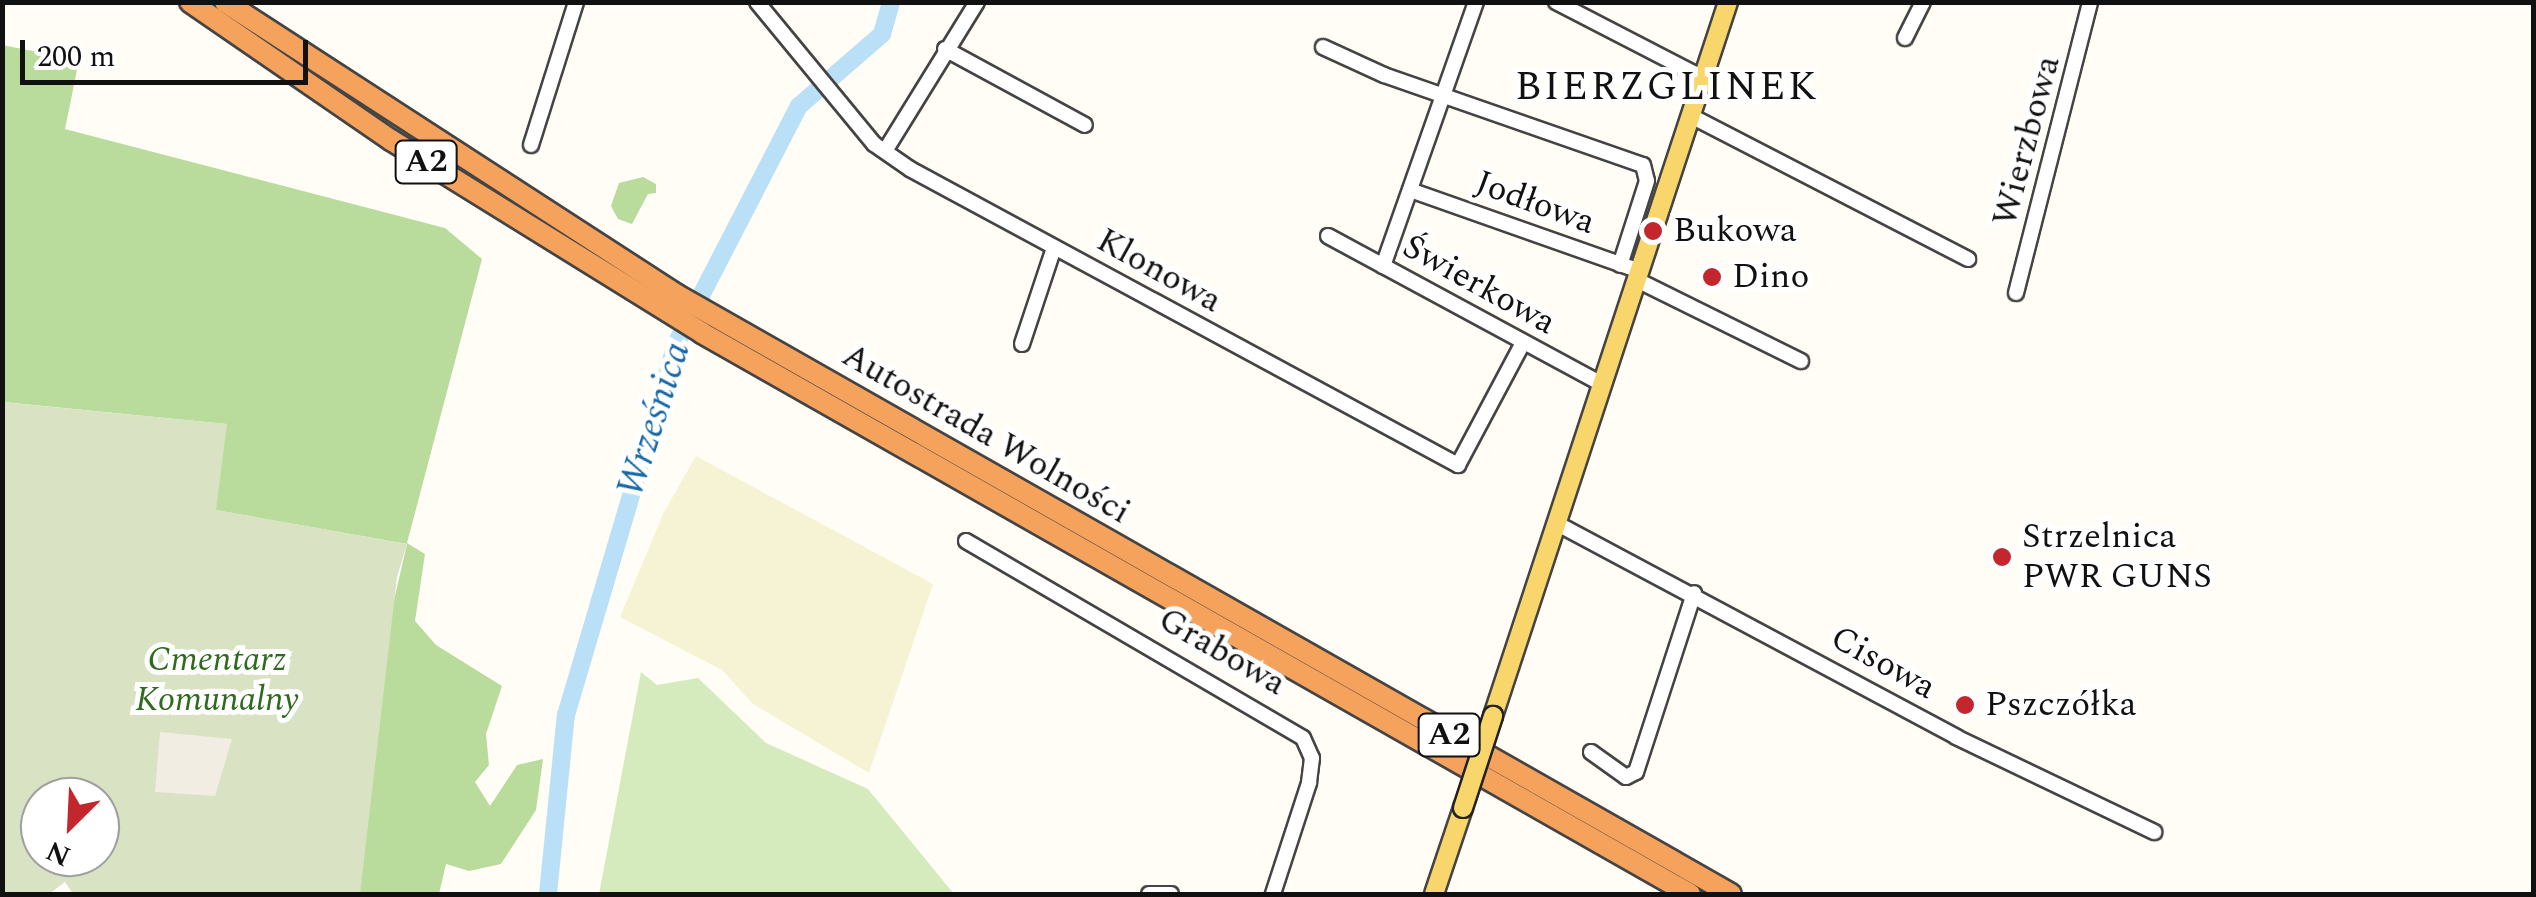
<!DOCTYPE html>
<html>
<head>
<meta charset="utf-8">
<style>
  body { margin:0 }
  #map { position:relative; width:2536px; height:897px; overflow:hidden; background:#fffdf5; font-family:Spectral,serif }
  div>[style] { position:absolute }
  .farmland>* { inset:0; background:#f6f3d4 }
  .green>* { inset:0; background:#d5ebbd }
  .forest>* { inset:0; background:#b9dc9c }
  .cemetery>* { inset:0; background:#d9e3c4 }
  .plaza>* { inset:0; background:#f1ede2 }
  .river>* { height:18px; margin:-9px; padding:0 9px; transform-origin:9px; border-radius:9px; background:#b9e0f7 }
  .roads { filter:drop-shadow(2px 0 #444) drop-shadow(-2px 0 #444) drop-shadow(0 2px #444) drop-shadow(0 -2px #444) }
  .minor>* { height:14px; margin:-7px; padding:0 7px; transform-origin:7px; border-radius:7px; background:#fff }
  .major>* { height:18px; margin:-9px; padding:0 9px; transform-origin:9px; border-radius:9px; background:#f9d66b }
  .highway>* { height:20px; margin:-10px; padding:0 10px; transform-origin:10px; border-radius:10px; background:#f5a25d }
  .bridges { filter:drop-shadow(2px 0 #222) drop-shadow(-2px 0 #222) drop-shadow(0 2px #222) drop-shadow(0 -2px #222) }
  .major-bridge>* { height:18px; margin:-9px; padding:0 9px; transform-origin:9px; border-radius:9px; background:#f9d66b }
  .dots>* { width:28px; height:28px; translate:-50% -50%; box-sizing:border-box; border:5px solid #fff; border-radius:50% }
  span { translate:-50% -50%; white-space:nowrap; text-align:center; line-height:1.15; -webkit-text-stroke:10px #fff; paint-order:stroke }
  .shield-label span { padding:2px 8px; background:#fff; border:2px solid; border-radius:8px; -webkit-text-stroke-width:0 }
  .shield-label { font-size:32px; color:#111; font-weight:700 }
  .street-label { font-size:35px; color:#111 }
  .poi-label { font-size:35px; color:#111 }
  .left { translate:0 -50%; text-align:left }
  .park-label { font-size:35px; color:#2f6b1f; font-style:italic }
  .water-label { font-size:38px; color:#1768a6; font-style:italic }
  .quarter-label { font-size:40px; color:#111; letter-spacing:2.5px }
  .frame { position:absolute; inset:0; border:5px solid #111; pointer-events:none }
  .north { position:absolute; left:20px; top:777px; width:100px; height:100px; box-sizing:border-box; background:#fff; border:2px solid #a0a0a0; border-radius:50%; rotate:204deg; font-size:28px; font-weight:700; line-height:40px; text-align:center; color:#111 }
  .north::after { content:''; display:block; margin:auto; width:35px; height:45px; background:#c4262e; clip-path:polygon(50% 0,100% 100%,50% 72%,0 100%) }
  .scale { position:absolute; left:20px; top:40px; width:288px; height:45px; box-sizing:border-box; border:5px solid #111; border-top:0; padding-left:12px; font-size:30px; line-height:35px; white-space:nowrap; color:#111; -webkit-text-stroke:8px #fff; paint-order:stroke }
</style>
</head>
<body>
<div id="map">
  <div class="farmland">
    <div style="clip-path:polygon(696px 456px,933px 584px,869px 773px,753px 704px,722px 670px,620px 617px,664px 512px)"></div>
  </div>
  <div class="green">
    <div style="clip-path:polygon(199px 3px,216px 3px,442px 155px,674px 299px,671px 307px)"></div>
    <div style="clip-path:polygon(641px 672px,657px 685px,698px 678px,766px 743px,868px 789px,954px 894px,599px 894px)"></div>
  </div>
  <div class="forest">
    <div style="clip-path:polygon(2px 45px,79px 60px,65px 129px,445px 228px,482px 259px,407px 543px,425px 554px,415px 621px,436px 645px,502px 686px,486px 734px,489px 765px,475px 782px,490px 806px,517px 765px,543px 759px,536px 810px,501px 864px,469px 871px,446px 864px,439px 894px,326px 894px,407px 544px,215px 510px,226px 424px,3px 402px)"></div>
    <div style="clip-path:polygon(643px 177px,656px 184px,656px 193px,648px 194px,632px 224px,618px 219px,611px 206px,619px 183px)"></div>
  </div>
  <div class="cemetery">
    <div style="clip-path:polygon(evenodd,2px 402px,227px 424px,216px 510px,407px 544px,397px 577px,360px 894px,73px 894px,65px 882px,49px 894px,3px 894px,2px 402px,40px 797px,100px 797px,100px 857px,40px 857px,40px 797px)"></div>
  </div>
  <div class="plaza">
    <div style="clip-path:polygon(160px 732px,232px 739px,215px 796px,155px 792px)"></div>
  </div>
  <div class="river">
    <div style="left:548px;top:894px;width:180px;rotate:-84.3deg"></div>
    <div style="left:566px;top:715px;width:387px;rotate:-73.5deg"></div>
    <div style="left:676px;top:344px;width:268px;rotate:-62.7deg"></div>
    <div style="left:799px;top:106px;width:110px;rotate:-40.9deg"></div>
    <div style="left:882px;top:34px;width:33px;rotate:-74deg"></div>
  </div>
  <div class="roads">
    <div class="minor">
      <div style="left:757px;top:2px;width:184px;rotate:50.5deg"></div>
      <div style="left:874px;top:144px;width:44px;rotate:34.8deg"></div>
      <div style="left:910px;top:169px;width:623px;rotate:28.38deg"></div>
      <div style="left:1458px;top:465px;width:138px;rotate:-62deg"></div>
      <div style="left:1556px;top:2px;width:165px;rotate:27.3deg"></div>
      <div style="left:1905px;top:38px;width:40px;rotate:-63.4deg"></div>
      <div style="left:1323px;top:47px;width:67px;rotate:24.7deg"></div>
      <div style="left:1384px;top:75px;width:274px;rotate:19.2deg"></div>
      <div style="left:1643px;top:165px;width:16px;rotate:76deg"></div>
      <div style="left:1647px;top:181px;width:88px;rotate:107.8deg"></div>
      <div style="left:945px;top:49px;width:159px;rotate:28.5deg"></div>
      <div style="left:1691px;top:116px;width:312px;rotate:27.3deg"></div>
      <div style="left:531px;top:145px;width:150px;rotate:-72.5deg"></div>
      <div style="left:885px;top:151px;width:175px;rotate:-58.3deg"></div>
      <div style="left:1410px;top:190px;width:244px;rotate:19.4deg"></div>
      <div style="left:1328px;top:236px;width:311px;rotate:28.4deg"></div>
      <div style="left:1383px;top:266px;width:280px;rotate:-70.6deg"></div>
      <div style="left:1637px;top:280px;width:183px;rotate:26.3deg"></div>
      <div style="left:2016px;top:293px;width:300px;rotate:-75.7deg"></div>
      <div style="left:1022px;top:344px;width:101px;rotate:-71.6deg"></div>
      <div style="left:1556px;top:523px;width:454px;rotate:28.1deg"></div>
      <div style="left:1956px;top:737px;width:220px;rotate:25.6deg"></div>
      <div style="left:966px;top:541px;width:390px;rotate:30.3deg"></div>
      <div style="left:1303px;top:738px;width:22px;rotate:66deg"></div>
      <div style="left:1312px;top:758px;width:25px;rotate:97deg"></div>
      <div style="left:1309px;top:783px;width:117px;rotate:108deg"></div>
      <div style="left:1591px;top:752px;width:43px;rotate:35.5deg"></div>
      <div style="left:1626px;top:777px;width:11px;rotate:-27deg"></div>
      <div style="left:1636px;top:772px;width:188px;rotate:-72deg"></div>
      <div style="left:1149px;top:894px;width:22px"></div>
    </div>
    <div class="major">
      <div style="left:1493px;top:716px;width:752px;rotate:-71.78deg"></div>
      <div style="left:1434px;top:894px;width:91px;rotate:-71.4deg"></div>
    </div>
    <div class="highway">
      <div style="left:190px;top:2px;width:244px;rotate:34.5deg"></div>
      <div style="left:391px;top:140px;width:366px;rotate:31.8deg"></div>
      <div style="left:702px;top:333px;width:1136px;rotate:29.59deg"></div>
      <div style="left:225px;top:2px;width:539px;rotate:32.95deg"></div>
      <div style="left:677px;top:295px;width:1212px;rotate:29.61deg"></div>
    </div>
  </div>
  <div class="bridges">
    <div class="major-bridge">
      <div style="left:1463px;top:808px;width:97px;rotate:-71.9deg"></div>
    </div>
  </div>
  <div class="dots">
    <div style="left:1653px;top:231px;background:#c4262e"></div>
    <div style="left:1712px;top:277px;background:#c4262e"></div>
    <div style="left:2002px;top:557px;background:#c4262e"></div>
    <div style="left:1965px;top:705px;background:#c4262e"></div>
  </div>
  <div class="shield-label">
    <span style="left:426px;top:162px">A2</span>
    <span style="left:1449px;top:735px">A2</span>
  </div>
  <div class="street-label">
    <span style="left:2027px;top:141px;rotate:-75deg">Wierzbowa</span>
    <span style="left:1535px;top:203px;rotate:20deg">Jodłowa</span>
    <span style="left:1159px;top:271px;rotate:29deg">Klonowa</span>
    <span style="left:1479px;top:285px;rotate:29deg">Świerkowa</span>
    <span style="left:986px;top:434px;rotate:30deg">Autostrada Wolności</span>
    <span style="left:1222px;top:652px;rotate:30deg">Grabowa</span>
    <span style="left:1883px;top:663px;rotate:29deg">Cisowa</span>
  </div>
  <div class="poi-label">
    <span class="left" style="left:1673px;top:231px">Bukowa</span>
    <span class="left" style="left:1732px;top:277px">Dino</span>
    <span class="left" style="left:2022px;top:557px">Strzelnica<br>PWR GUNS</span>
    <span class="left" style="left:1985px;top:705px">Pszczółka</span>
  </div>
  <div class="park-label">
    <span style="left:217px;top:680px">Cmentarz<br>Komunalny</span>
  </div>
  <div class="water-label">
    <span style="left:655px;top:420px;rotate:-72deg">Wrześnica</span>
  </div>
  <div class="quarter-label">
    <span style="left:1667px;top:88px">BIERZGLINEK</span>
  </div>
  <div class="frame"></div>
  <div class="north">N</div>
  <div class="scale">200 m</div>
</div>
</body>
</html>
